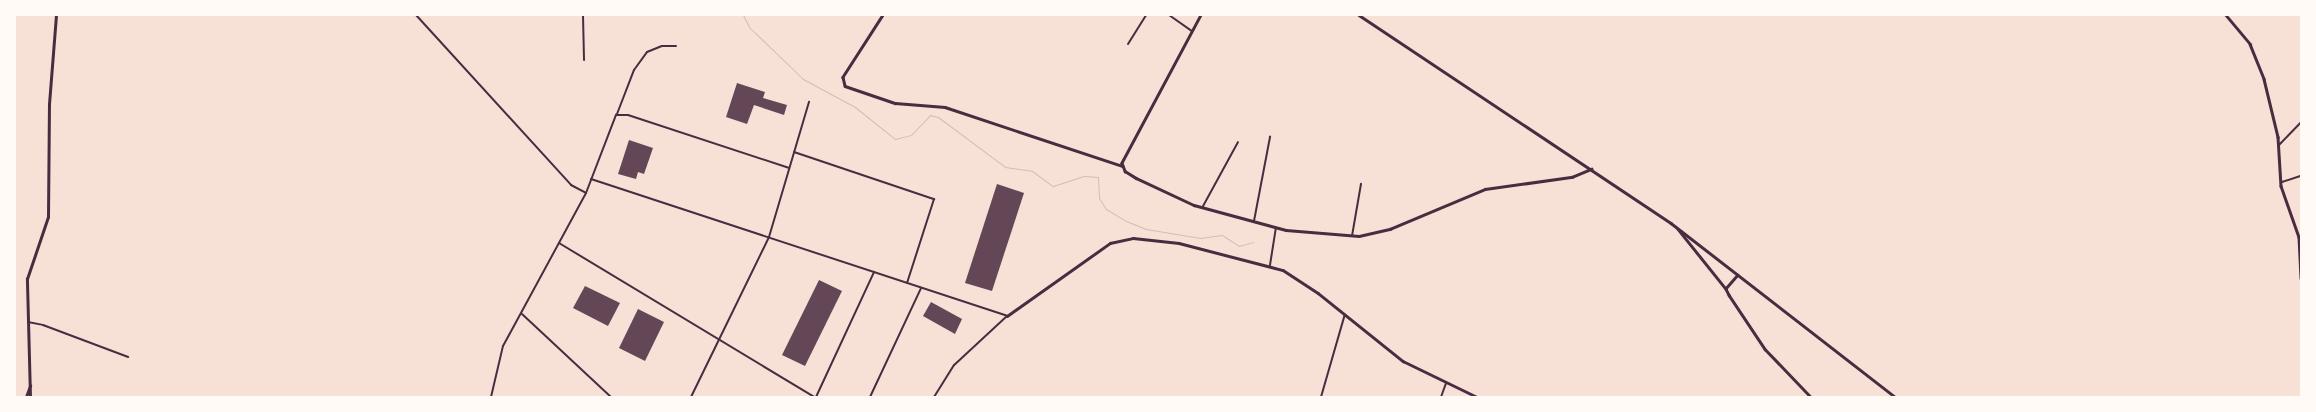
<!DOCTYPE html>
<html>
<head>
<meta charset="utf-8">
<style>
  body { margin:0 }
  #map { position:relative; width:2316px; height:412px; overflow:hidden; background:#f7e1d7; font-family:Mulish,sans-serif }
  div>[style] { position:absolute }
  .stream>* { height:1px; margin:-0.5px; padding:0 0.5px; transform-origin:0.5px; border-radius:0.5px; background:#dcb8b0 }
  .building>* { inset:0; background:#644757 }
  .minor>* { height:2px; margin:-1px; padding:0 1px; transform-origin:1px; border-radius:1px; background:#4a2c40 }
  .tertiary>* { height:2.5px; margin:-1.25px; padding:0 1.25px; transform-origin:1.25px; border-radius:1.25px; background:#4a2c40 }
  .secondary>* { height:2.5px; margin:-1.25px; padding:0 1.25px; transform-origin:1.25px; border-radius:1.25px; background:#4a2c40 }
  span { translate:-50% -50%; white-space:nowrap; text-align:center; line-height:1.15; -webkit-text-stroke:4px #fffaf5; paint-order:stroke }
  .frame { position:absolute; inset:0; border:16px solid #fffaf5; pointer-events:none }
</style>
</head>
<body>
<div id="map">
  <div class="stream">
    <div style="left:743px;top:15px;width:13px;rotate:63deg"></div>
    <div style="left:749px;top:27px;width:75px;rotate:43.9deg"></div>
    <div style="left:803px;top:79px;width:59px;rotate:28.3deg"></div>
    <div style="left:855px;top:107px;width:51px;rotate:38.7deg"></div>
    <div style="left:895px;top:139px;width:16px;rotate:-14deg"></div>
    <div style="left:911px;top:135px;width:28px;rotate:-46deg"></div>
    <div style="left:930px;top:115px;width:8px;rotate:14deg"></div>
    <div style="left:938px;top:117px;width:84px;rotate:36.7deg"></div>
    <div style="left:1005px;top:167px;width:27px;rotate:8deg"></div>
    <div style="left:1032px;top:171px;width:26px;rotate:36deg"></div>
    <div style="left:1053px;top:186px;width:33px;rotate:-18deg"></div>
    <div style="left:1084px;top:176px;width:14px;rotate:4deg"></div>
    <div style="left:1098px;top:177px;width:21px;rotate:87deg"></div>
    <div style="left:1099px;top:198px;width:13px;rotate:58deg"></div>
    <div style="left:1106px;top:209px;width:23px;rotate:31deg"></div>
    <div style="left:1126px;top:221px;width:22px;rotate:22deg"></div>
    <div style="left:1146px;top:229px;width:55px;rotate:9.5deg"></div>
    <div style="left:1200px;top:238px;width:22px;rotate:-8deg"></div>
    <div style="left:1222px;top:235px;width:20px;rotate:33deg"></div>
    <div style="left:1239px;top:246px;width:15px;rotate:-16deg"></div>
  </div>
  <div class="building">
    <div style="clip-path:polygon(737px 83px,765px 92px,763px 98px,787px 105px,784px 115px,754px 105px,747px 124px,726px 117px)"></div>
    <div style="clip-path:polygon(629px 140px,653px 148px,644px 174px,638px 172px,636px 179px,618px 174px)"></div>
    <div style="clip-path:polygon(997px 184px,1024px 193px,992px 291px,965px 283px)"></div>
    <div style="clip-path:polygon(819px 280px,842px 291px,805px 366px,782px 355px)"></div>
    <div style="clip-path:polygon(585px 286px,620px 303px,608px 326px,573px 308px)"></div>
    <div style="clip-path:polygon(931px 302px,962px 319px,955px 334px,923px 316px)"></div>
    <div style="clip-path:polygon(638px 309px,664px 322px,645px 361px,619px 348px)"></div>
  </div>
  <div class="minor">
    <div style="left:416px;top:15px;width:230px;rotate:47.6deg"></div>
    <div style="left:571px;top:185px;width:17px;rotate:28deg"></div>
    <div style="left:583px;top:15px;width:45px;rotate:88.7deg"></div>
    <div style="left:1169px;top:15px;width:28px;rotate:35deg"></div>
    <div style="left:1128px;top:44px;width:34px;rotate:-58deg"></div>
    <div style="left:617px;top:114px;width:47px;rotate:-68.9deg"></div>
    <div style="left:634px;top:70px;width:22px;rotate:-54deg"></div>
    <div style="left:647px;top:52px;width:16px;rotate:-22deg"></div>
    <div style="left:662px;top:46px;width:14px"></div>
    <div style="left:2279px;top:145px;width:32px;rotate:-46deg"></div>
    <div style="left:794px;top:152px;width:148px;rotate:18.6deg"></div>
    <div style="left:934px;top:199px;width:88px;rotate:107.8deg"></div>
    <div style="left:591px;top:179px;width:438px;rotate:18.2deg"></div>
    <div style="left:1007px;top:316px;width:72px;rotate:137.2deg"></div>
    <div style="left:954px;top:365px;width:38px;rotate:122deg"></div>
    <div style="left:2282px;top:182px;width:20px;rotate:-18deg"></div>
    <div style="left:1202px;top:208px;width:75px;rotate:-61.4deg"></div>
    <div style="left:1254px;top:221px;width:86px;rotate:-79.2deg"></div>
    <div style="left:1352px;top:236px;width:53px;rotate:-80.2deg"></div>
    <div style="left:559px;top:243px;width:298px;rotate:31.1deg"></div>
    <div style="left:1270px;top:265px;width:37px;rotate:-81deg"></div>
    <div style="left:522px;top:314px;width:122px;rotate:43deg"></div>
    <div style="left:28px;top:322px;width:15px;rotate:11deg"></div>
    <div style="left:43px;top:325px;width:91px;rotate:20.6deg"></div>
    <div style="left:491px;top:397px;width:52px;rotate:-76.8deg"></div>
    <div style="left:503px;top:346px;width:174px;rotate:-61.5deg"></div>
    <div style="left:586px;top:193px;width:84px;rotate:-69deg"></div>
    <div style="left:616px;top:115px;width:12px"></div>
    <div style="left:628px;top:115px;width:169px;rotate:18.2deg"></div>
    <div style="left:691px;top:397px;width:178px;rotate:-64deg"></div>
    <div style="left:769px;top:237px;width:141px;rotate:-73.5deg"></div>
    <div style="left:816px;top:397px;width:138px;rotate:-65.1deg"></div>
    <div style="left:870px;top:397px;width:120px;rotate:-64.9deg"></div>
    <div style="left:1321px;top:397px;width:86px;rotate:-73.9deg"></div>
    <div style="left:1441px;top:397px;width:15px;rotate:-70deg"></div>
  </div>
  <div class="tertiary">
    <div style="left:883px;top:15px;width:74px;rotate:122.8deg"></div>
    <div style="left:843px;top:77px;width:9px;rotate:77deg"></div>
    <div style="left:845px;top:86px;width:53px;rotate:18.8deg"></div>
    <div style="left:895px;top:103px;width:50px;rotate:4.6deg"></div>
    <div style="left:945px;top:107px;width:187px;rotate:18.4deg"></div>
    <div style="left:1201px;top:15px;width:168px;rotate:118.1deg"></div>
    <div style="left:1122px;top:163px;width:9px;rotate:69deg"></div>
    <div style="left:1125px;top:171px;width:13px;rotate:32deg"></div>
    <div style="left:1136px;top:178px;width:64px;rotate:25deg"></div>
    <div style="left:1194px;top:205px;width:95px;rotate:15.2deg"></div>
    <div style="left:1286px;top:230px;width:73px;rotate:4.7deg"></div>
    <div style="left:1359px;top:236px;width:32px;rotate:-13deg"></div>
    <div style="left:1390px;top:229px;width:103px;rotate:-22.8deg"></div>
    <div style="left:1485px;top:189px;width:88px;rotate:-7.9deg"></div>
    <div style="left:1572px;top:177px;width:21px;rotate:-23deg"></div>
    <div style="left:2226px;top:15px;width:38px;rotate:50deg"></div>
    <div style="left:2250px;top:44px;width:38px;rotate:68deg"></div>
    <div style="left:2264px;top:79px;width:60px;rotate:76.4deg"></div>
    <div style="left:2278px;top:137px;width:49px;rotate:86.5deg"></div>
    <div style="left:2281px;top:186px;width:54px;rotate:70.6deg"></div>
    <div style="left:2299px;top:237px;width:41px;rotate:87.2deg"></div>
    <div style="left:1678px;top:229px;width:77px;rotate:51.3deg"></div>
    <div style="left:1738px;top:275px;width:18px;rotate:131deg"></div>
    <div style="left:1726px;top:289px;width:7px;rotate:63deg"></div>
    <div style="left:1729px;top:295px;width:65px;rotate:56.3deg"></div>
    <div style="left:1765px;top:349px;width:66px;rotate:46.2deg"></div>
    <div style="left:1007px;top:316px;width:126px;rotate:-35.3deg"></div>
    <div style="left:1110px;top:243px;width:24px;rotate:-12deg"></div>
    <div style="left:1133px;top:238px;width:46px;rotate:6.2deg"></div>
    <div style="left:1179px;top:243px;width:107px;rotate:14.6deg"></div>
    <div style="left:1283px;top:270px;width:42px;rotate:33.3deg"></div>
    <div style="left:1318px;top:293px;width:109px;rotate:38.7deg"></div>
    <div style="left:1403px;top:361px;width:82px;rotate:25.9deg"></div>
  </div>
  <div class="secondary">
    <div style="left:1359px;top:15px;width:375px;rotate:33.7deg"></div>
    <div style="left:1671px;top:223px;width:284px;rotate:37.8deg"></div>
    <div style="left:26px;top:397px;width:12px;rotate:-70deg"></div>
    <div style="left:30px;top:397px;width:118px;rotate:-91.5deg"></div>
    <div style="left:27px;top:279px;width:65px;rotate:-71.3deg"></div>
    <div style="left:48px;top:217px;width:113px;rotate:-89.5deg"></div>
    <div style="left:49px;top:104px;width:89px;rotate:-85.5deg"></div>
  </div>
  <div class="frame"></div>
</div>
</body>
</html>
